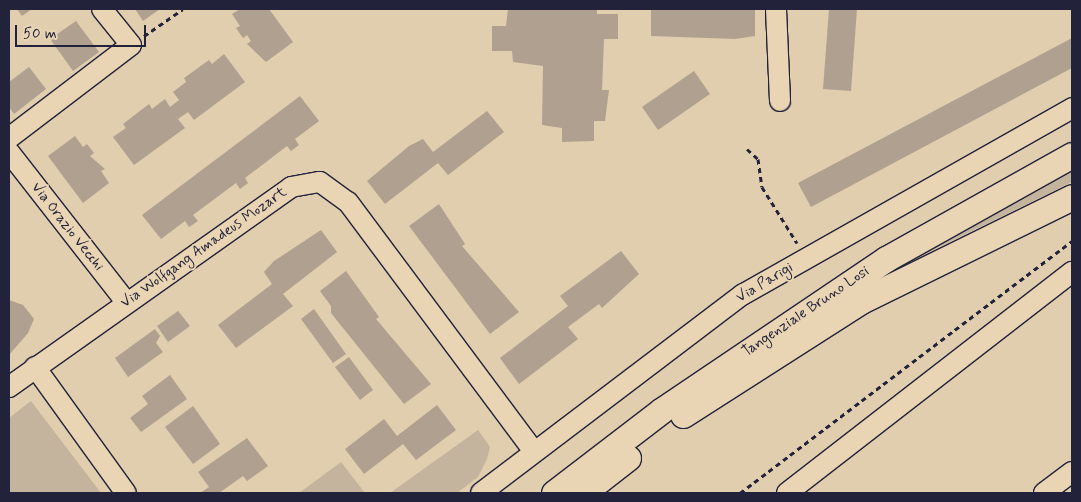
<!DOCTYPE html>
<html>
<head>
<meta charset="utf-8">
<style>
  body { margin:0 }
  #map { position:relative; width:1081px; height:502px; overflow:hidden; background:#e1ceae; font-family:Mynerve,sans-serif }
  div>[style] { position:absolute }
  .green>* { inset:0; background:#c5b49d }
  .building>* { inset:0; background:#afa090 }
  .path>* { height:3px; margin-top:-1.5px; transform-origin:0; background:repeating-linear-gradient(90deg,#22223b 0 5px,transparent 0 9px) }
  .roads { filter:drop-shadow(1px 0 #22223b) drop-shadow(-1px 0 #22223b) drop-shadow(0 1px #22223b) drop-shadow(0 -1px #22223b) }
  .minor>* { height:20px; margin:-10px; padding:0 10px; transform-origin:10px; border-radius:10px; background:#e9d5b3 }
  .major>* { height:25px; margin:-12.5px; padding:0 12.5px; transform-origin:12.5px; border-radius:12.5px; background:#e9d5b3 }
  span { translate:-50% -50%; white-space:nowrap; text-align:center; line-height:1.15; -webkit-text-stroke:4px #e9d5b3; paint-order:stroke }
  .street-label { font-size:15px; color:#22223b }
  .frame { position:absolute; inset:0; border:10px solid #22223b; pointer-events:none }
  .scale { position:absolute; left:15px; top:25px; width:131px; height:22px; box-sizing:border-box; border:2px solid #22223b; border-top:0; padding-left:6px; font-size:15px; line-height:18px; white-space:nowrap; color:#22223b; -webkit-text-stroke:4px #e9d5b3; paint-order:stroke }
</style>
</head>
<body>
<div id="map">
  <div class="green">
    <div style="clip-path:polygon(1072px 161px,1072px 182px,937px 248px,796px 324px)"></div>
    <div style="clip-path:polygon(31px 401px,101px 493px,9px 493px,9px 418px)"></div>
    <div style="clip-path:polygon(478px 430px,490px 447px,487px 459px,478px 477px,457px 493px,390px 493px)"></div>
    <div style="clip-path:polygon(341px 462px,365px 493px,299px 493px)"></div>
  </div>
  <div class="building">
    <div style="clip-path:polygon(17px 9px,32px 9px,22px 16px)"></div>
    <div style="clip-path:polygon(135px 9px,160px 9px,143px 21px)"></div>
    <div style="clip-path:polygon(240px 9px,269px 9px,293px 42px,266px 62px,247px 44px,251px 41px,247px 35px,243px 38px,236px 28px,240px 26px,232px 14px)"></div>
    <div style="clip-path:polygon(597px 9px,597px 14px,618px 14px,618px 39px,604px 39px,602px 90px,609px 90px,605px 121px,594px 121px,594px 141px,562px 142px,562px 128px,542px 125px,543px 66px,513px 62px,512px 51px,492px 51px,492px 26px,506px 26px,508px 9px)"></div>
    <div style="clip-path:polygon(651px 9px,755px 9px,755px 36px,735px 39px,651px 36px)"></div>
    <div style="clip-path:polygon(829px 9px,857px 9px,851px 91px,823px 89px)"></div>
    <div style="clip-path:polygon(76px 21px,99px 52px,73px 71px,50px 39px)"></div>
    <div style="clip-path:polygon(1072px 38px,1072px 68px,811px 207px,798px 183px)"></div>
    <div style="clip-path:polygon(224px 54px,245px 82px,194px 120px,188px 112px,178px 119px,185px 128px,134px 165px,113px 137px,126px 128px,123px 124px,149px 104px,152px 109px,165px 99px,170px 107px,179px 100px,173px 92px,186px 82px,184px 78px,209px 60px,212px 64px)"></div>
    <div style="clip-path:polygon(29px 67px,46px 89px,14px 114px,9px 107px,9px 82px)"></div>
    <div style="clip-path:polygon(694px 71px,710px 94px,658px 130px,642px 107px)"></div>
    <div style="clip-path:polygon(300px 96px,319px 121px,295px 139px,299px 145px,291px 151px,287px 146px,245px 178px,248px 183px,240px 189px,236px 183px,193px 215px,198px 221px,189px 227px,185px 221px,161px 239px,142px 215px)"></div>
    <div style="clip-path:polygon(487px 111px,504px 132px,448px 175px,438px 163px,385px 204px,367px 181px,409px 146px,423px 139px,433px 152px)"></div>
    <div style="clip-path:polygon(75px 136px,83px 147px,87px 144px,94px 153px,90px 156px,105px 169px,101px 171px,109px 183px,83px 203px,48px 156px)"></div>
    <div style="clip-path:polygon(439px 204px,465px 244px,462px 246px,519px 312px,490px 334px,409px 226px)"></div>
    <div style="clip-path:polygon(321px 230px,337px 252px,283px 294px,293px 306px,236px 348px,218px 325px,272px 284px,264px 272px,274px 261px)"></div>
    <div style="clip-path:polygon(621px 251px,639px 274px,602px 308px,599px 304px,568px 327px,578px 339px,519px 384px,500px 358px,568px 306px,560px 296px)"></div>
    <div style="clip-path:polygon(346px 271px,379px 317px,376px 319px,431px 384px,404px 404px,331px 313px,331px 306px,320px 291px)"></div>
    <div style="clip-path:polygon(9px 300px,23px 305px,34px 319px,28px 333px,9px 355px)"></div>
    <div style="clip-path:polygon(314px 309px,346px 354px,333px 363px,301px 319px)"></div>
    <div style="clip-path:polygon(178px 311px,190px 326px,168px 342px,157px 326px)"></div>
    <div style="clip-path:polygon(155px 329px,160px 336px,156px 343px,163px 352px,128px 377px,115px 358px)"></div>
    <div style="clip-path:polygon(349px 357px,373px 390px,360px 400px,335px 367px)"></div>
    <div style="clip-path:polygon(170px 375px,187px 399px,141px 432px,130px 418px,148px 404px,142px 396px)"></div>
    <div style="clip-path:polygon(437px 405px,456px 430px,416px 460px,403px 444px,364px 474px,345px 449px,384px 419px,397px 436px)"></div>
    <div style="clip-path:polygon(193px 406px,220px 444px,193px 464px,165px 427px)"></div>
    <div style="clip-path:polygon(247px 438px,268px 466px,247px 481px,243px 476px,219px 493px,200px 493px,209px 487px,198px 472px)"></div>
  </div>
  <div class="path">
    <div style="left:144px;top:36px;width:47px;rotate:-34.7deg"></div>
    <div style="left:747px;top:149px;width:15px;rotate:42deg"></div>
    <div style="left:758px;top:159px;width:28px;rotate:82deg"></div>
    <div style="left:762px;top:187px;width:66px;rotate:58deg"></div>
    <div style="left:740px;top:493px;width:417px;rotate:-37.2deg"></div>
  </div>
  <div class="roads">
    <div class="minor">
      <div style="left:776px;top:9px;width:92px;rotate:87.5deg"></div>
      <div style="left:9px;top:138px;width:153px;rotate:-37.3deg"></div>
      <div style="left:131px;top:45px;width:46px;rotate:-128.9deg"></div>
      <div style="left:9px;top:152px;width:190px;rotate:52deg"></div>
      <div style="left:35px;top:367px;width:155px;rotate:54.2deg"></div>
      <div style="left:9px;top:387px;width:346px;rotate:-35.3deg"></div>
      <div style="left:291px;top:187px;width:29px;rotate:-10deg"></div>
      <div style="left:320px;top:182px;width:34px;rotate:36deg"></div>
      <div style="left:348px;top:202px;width:309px;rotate:53.3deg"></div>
      <div style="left:481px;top:493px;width:328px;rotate:-37.2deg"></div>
      <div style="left:742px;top:295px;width:379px;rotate:-29.5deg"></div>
      <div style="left:787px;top:493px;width:361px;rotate:-37.8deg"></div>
      <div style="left:1044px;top:493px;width:35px;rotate:-37deg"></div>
    </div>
    <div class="major">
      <div style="left:683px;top:415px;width:211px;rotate:-32.6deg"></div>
      <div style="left:861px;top:301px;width:235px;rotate:-26.2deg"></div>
      <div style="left:554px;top:493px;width:136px;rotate:-37.5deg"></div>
      <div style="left:662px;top:410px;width:270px;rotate:-34deg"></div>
      <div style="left:886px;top:259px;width:213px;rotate:-29.2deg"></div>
      <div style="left:583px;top:493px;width:57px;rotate:-37.9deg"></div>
    </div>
  </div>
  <div class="street-label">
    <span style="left:67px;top:227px;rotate:52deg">Via Orazio Vecchi</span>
    <span style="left:204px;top:248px;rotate:-35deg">Via Wolfgang Amadeus Mozart</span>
    <span style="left:765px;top:283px;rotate:-31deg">Via Parigi</span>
    <span style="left:806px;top:312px;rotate:-34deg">Tangenziale Bruno Losi</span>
  </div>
  <div class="frame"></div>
  <div class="scale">50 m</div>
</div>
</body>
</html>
